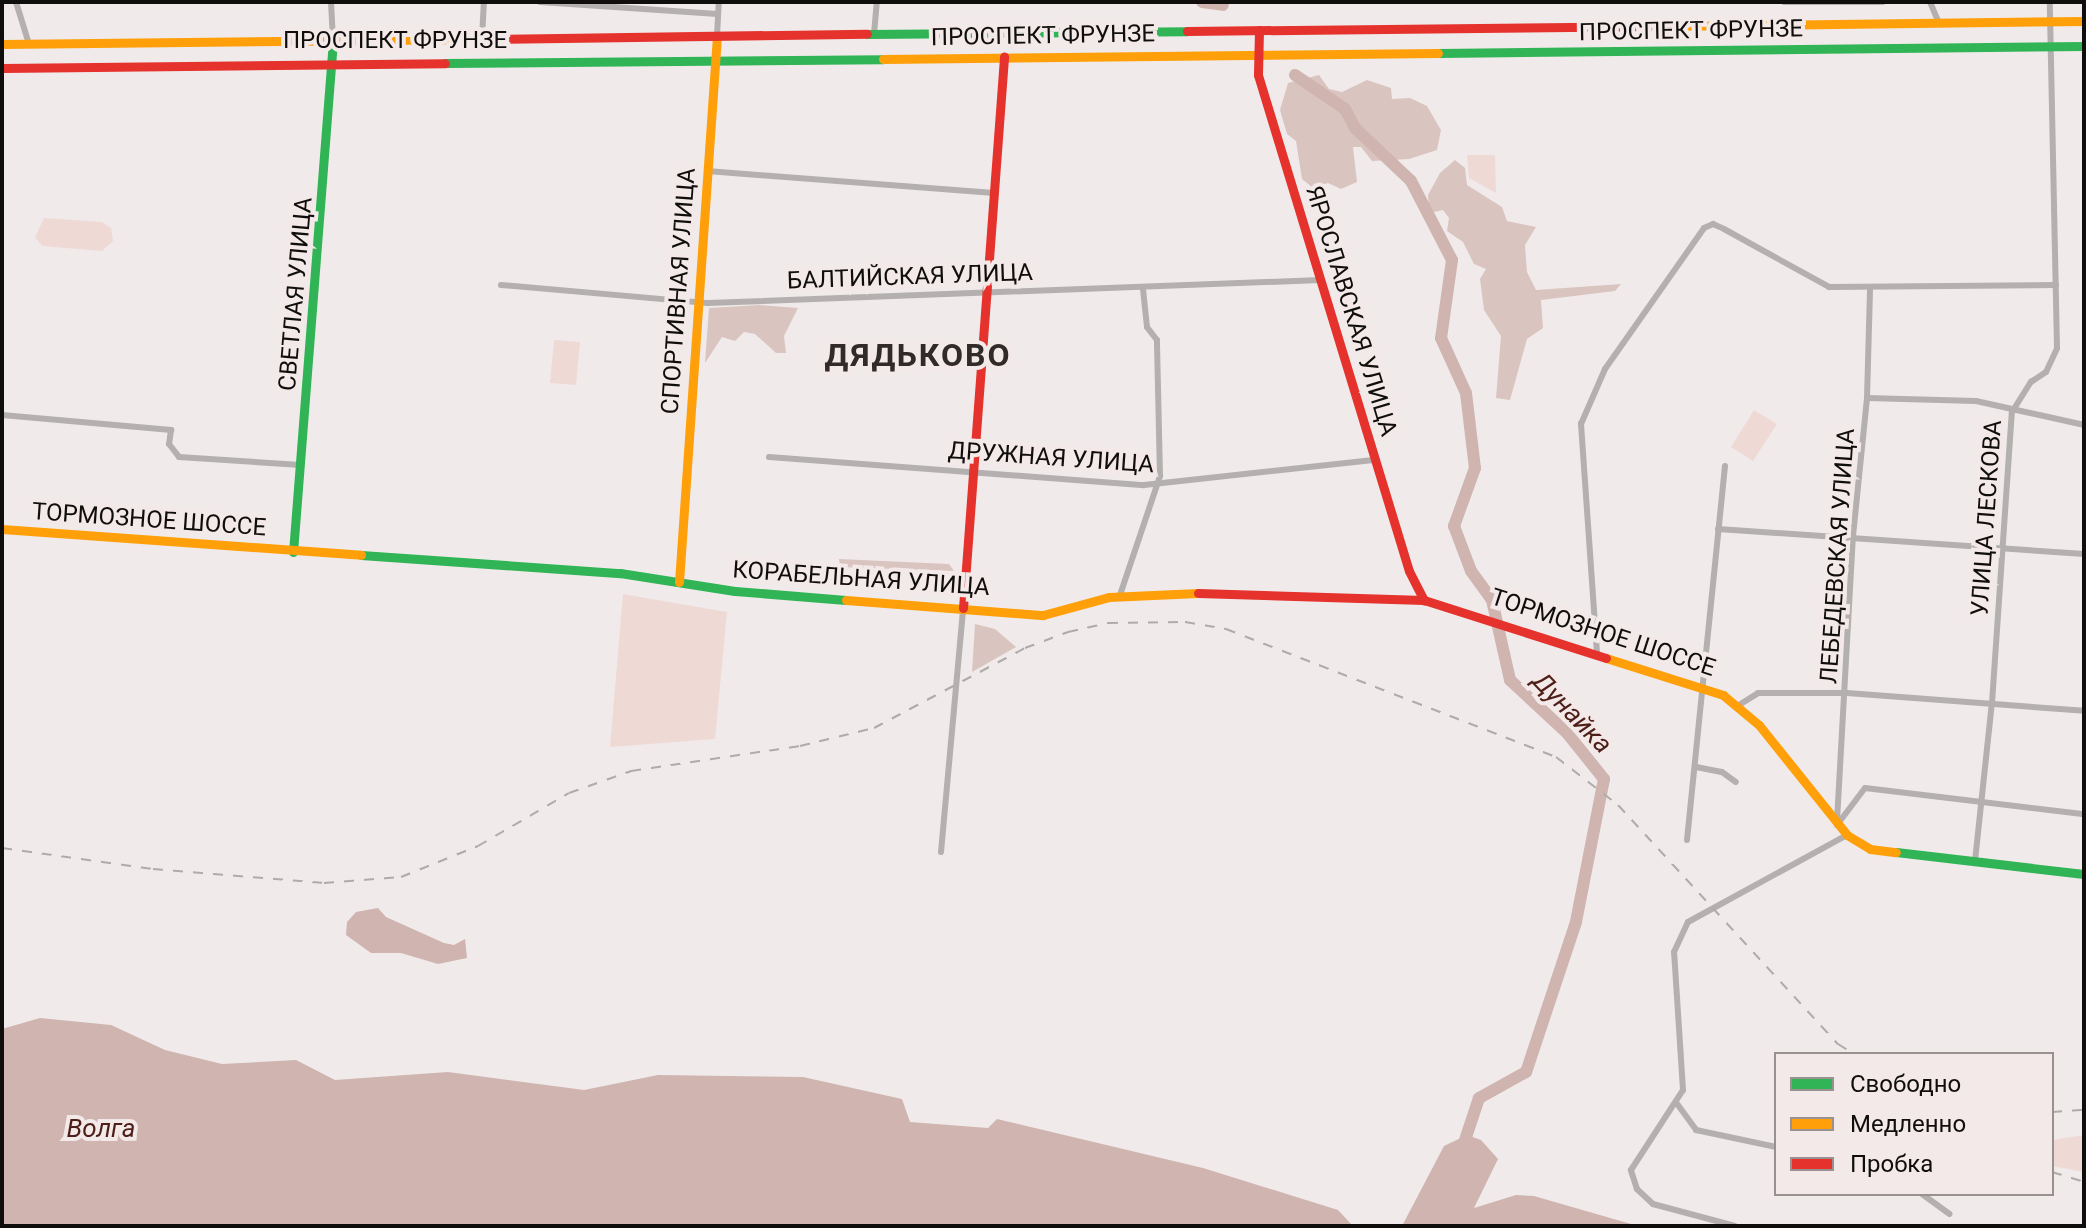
<!DOCTYPE html>
<html>
<head>
<meta charset="utf-8">
<style>
  body { margin:0 }
  #map { position:relative; width:2086px; height:1228px; overflow:hidden; background:#f0ebea; font-family:Roboto,sans-serif }
  div>[style] { position:absolute }
  .green>* { inset:0; background:#efd9d5 }
  .forest>* { inset:0; background:#dac4c0 }
  .water>* { inset:0; background:#cfb4b0 }
  .river>* { height:12px; margin:-6px; padding:0 6px; transform-origin:6px; border-radius:6px; background:#cfb4b0 }
  .street>* { height:6px; margin:-3px; padding:0 3px; transform-origin:3px; border-radius:3px; background:#b3b0af }
  .fast>* { height:9px; margin:-4.5px; padding:0 4.5px; transform-origin:4.5px; border-radius:4.5px; background:#30b455 }
  .slow>* { height:9px; margin:-4.5px; padding:0 4.5px; transform-origin:4.5px; border-radius:4.5px; background:#ff9f0a }
  .jam>* { height:9px; margin:-4.5px; padding:0 4.5px; transform-origin:4.5px; border-radius:4.5px; background:#e5322d }
  .rail>* { height:2px; margin-top:-1px; transform-origin:0; background:repeating-linear-gradient(90deg,#afabaa 0 10px,transparent 0 20px) }
  span { translate:-50% -50%; white-space:nowrap; text-align:center; line-height:1.15; -webkit-text-stroke:8px #f2e9e8; paint-order:stroke }
  .street-label { font-size:24px; color:#100d0d }
  .water-label { font-size:26px; color:#4e1e18; font-style:italic }
  .district-label { font-size:32px; color:#302a29; font-weight:700; letter-spacing:2px }
  .frame { position:absolute; inset:0; border:4px solid #100d0d; pointer-events:none }
  .legend { position:absolute; left:1774px; top:1052px; width:280px; height:144px; box-sizing:border-box; background:#f2e9e8; border:2px solid #989190; margin:0; padding:10px 14px; list-style:none; font-size:24px; color:#100d0d }
  .legend li { display:flex; align-items:center; gap:16px; height:40px }
  .legend b { width:40px; border:2px solid #989190 }
</style>
</head>
<body>
<div id="map">
  <div class="green">
    <div style="clip-path:polygon(1467px 155px,1495px 155px,1496px 193px,1469px 178px)"></div>
    <div style="clip-path:polygon(44px 218px,102px 222px,111px 228px,113px 241px,102px 251px,42px 246px,35px 237px)"></div>
    <div style="clip-path:polygon(554px 340px,580px 342px,576px 385px,550px 383px)"></div>
    <div style="clip-path:polygon(1754px 410px,1777px 424px,1753px 461px,1731px 447px)"></div>
    <div style="clip-path:polygon(623px 594px,727px 612px,715px 739px,610px 747px)"></div>
    <div style="clip-path:polygon(2084px 1135px,2084px 1172px,2052px 1166px,2052px 1140px)"></div>
  </div>
  <div class="forest">
    <div style="clip-path:polygon(1319px 75px,1329px 89px,1342px 92px,1367px 80px,1391px 88px,1392px 99px,1410px 98px,1427px 106px,1441px 130px,1437px 150px,1409px 159px,1372px 161px,1361px 147px,1353px 147px,1357px 182px,1341px 189px,1328px 183px,1313px 188px,1302px 179px,1296px 141px,1287px 134px,1280px 110px,1288px 83px)"></div>
    <div style="clip-path:polygon(1455px 160px,1465px 168px,1467px 185px,1502px 207px,1507px 221px,1536px 227px,1525px 245px,1527px 272px,1536px 290px,1621px 284px,1615px 291px,1541px 300px,1543px 328px,1527px 339px,1510px 400px,1496px 398px,1501px 336px,1484px 310px,1480px 279px,1486px 269px,1474px 264px,1463px 242px,1447px 231px,1449px 218px,1443px 210px,1434px 212px,1429px 207px,1428px 195px,1440px 173px)"></div>
    <div style="clip-path:polygon(759px 305px,798px 308px,784px 336px,786px 353px,776px 353px,755px 334px,744px 332px,735px 341px,722px 337px,705px 363px,709px 308px)"></div>
    <div style="clip-path:polygon(839px 559px,949px 564px,954px 571px,840px 567px)"></div>
    <div style="clip-path:polygon(975px 624px,995px 629px,1016px 647px,972px 672px)"></div>
  </div>
  <div class="water">
    <div style="clip-path:polygon(378px 908px,386px 917px,444px 943px,454px 945px,465px 939px,467px 958px,438px 964px,401px 953px,371px 953px,346px 935px,347px 922px,356px 912px)"></div>
    <div style="clip-path:polygon(40px 1018px,111px 1025px,165px 1050px,222px 1064px,296px 1060px,335px 1080px,448px 1072px,584px 1090px,658px 1075px,803px 1077px,902px 1099px,910px 1122px,988px 1128px,997px 1119px,1203px 1168px,1338px 1210px,1353px 1226px,2px 1226px,2px 1029px)"></div>
    <div style="clip-path:polygon(1467px 1135px,1481px 1140px,1498px 1159px,1474px 1208px,1516px 1195px,1534px 1196px,1638px 1226px,1402px 1226px,1444px 1146px)"></div>
  </div>
  <div class="river">
    <div style="left:1202px;top:2px;width:21px;rotate:8deg"></div>
    <div style="left:1295px;top:75px;width:60px;rotate:34.2deg"></div>
    <div style="left:1345px;top:109px;width:21px;rotate:62deg"></div>
    <div style="left:1355px;top:128px;width:77px;rotate:43.4deg"></div>
    <div style="left:1411px;top:181px;width:89px;rotate:62.6deg"></div>
    <div style="left:1452px;top:260px;width:79px;rotate:98deg"></div>
    <div style="left:1441px;top:338px;width:60px;rotate:65.6deg"></div>
    <div style="left:1466px;top:393px;width:76px;rotate:83.2deg"></div>
    <div style="left:1475px;top:468px;width:62px;rotate:109.9deg"></div>
    <div style="left:1454px;top:526px;width:48px;rotate:69.3deg"></div>
    <div style="left:1471px;top:571px;width:36px;rotate:54deg"></div>
    <div style="left:1492px;top:600px;width:82px;rotate:77.3deg"></div>
    <div style="left:1510px;top:680px;width:78px;rotate:42.9deg"></div>
    <div style="left:1567px;top:733px;width:59px;rotate:51.2deg"></div>
    <div style="left:1604px;top:779px;width:146px;rotate:101.1deg"></div>
    <div style="left:1576px;top:922px;width:158px;rotate:108.4deg"></div>
    <div style="left:1526px;top:1072px;width:54px;rotate:151deg"></div>
    <div style="left:1479px;top:1098px;width:54px;rotate:108.4deg"></div>
  </div>
  <div class="street">
    <div style="left:16px;top:2px;width:44px;rotate:72.8deg"></div>
    <div style="left:331px;top:2px;width:38px;rotate:87deg"></div>
    <div style="left:540px;top:2px;width:178px;rotate:3.9deg"></div>
    <div style="left:1784px;top:2px;width:99px"></div>
    <div style="left:1930px;top:2px;width:23px;rotate:67deg"></div>
    <div style="left:874px;top:34px;width:32px;rotate:-85deg"></div>
    <div style="left:717px;top:36px;width:34px;rotate:-87deg"></div>
    <div style="left:482px;top:38px;width:36px;rotate:-87deg"></div>
    <div style="left:707px;top:171px;width:288px;rotate:4.4deg"></div>
    <div style="left:501px;top:285px;width:208px;rotate:5deg"></div>
    <div style="left:708px;top:303px;width:613px;rotate:-2.15deg"></div>
    <div style="left:1867px;top:398px;width:109px;rotate:1.6deg"></div>
    <div style="left:1976px;top:401px;width:111px;rotate:12.5deg"></div>
    <div style="left:2px;top:415px;width:170px;rotate:5.1deg"></div>
    <div style="left:171px;top:430px;width:14px;rotate:98deg"></div>
    <div style="left:169px;top:444px;width:16px;rotate:52deg"></div>
    <div style="left:179px;top:457px;width:122px;rotate:3.8deg"></div>
    <div style="left:769px;top:457px;width:376px;rotate:4.3deg"></div>
    <div style="left:1144px;top:485px;width:233px;rotate:-6.2deg"></div>
    <div style="left:1718px;top:529px;width:367px;rotate:3.9deg"></div>
    <div style="left:1120px;top:595px;width:126px;rotate:-71.4deg"></div>
    <div style="left:1160px;top:476px;width:136px;rotate:-91.3deg"></div>
    <div style="left:1157px;top:340px;width:16px;rotate:-128deg"></div>
    <div style="left:1147px;top:327px;width:38px;rotate:-96deg"></div>
    <div style="left:1597px;top:653px;width:230px;rotate:-94deg"></div>
    <div style="left:1581px;top:424px;width:60px;rotate:-66.4deg"></div>
    <div style="left:1605px;top:369px;width:172px;rotate:-54.9deg"></div>
    <div style="left:1704px;top:228px;width:10px;rotate:-24deg"></div>
    <div style="left:1713px;top:224px;width:12px;rotate:24deg"></div>
    <div style="left:1724px;top:229px;width:120px;rotate:28.9deg"></div>
    <div style="left:1829px;top:287px;width:227px;rotate:-0.5deg"></div>
    <div style="left:1739px;top:705px;width:22px;rotate:-32deg"></div>
    <div style="left:1758px;top:693px;width:89px"></div>
    <div style="left:1847px;top:693px;width:238px;rotate:4.3deg"></div>
    <div style="left:1696px;top:767px;width:26px;rotate:11deg"></div>
    <div style="left:1722px;top:772px;width:17px;rotate:36deg"></div>
    <div style="left:1837px;top:821px;width:285px;rotate:-86.8deg"></div>
    <div style="left:1853px;top:536px;width:139px;rotate:-84.2deg"></div>
    <div style="left:1867px;top:398px;width:109px;rotate:-88.4deg"></div>
    <div style="left:1837px;top:825px;width:46px;rotate:-52.9deg"></div>
    <div style="left:1865px;top:788px;width:221px;rotate:6.8deg"></div>
    <div style="left:1687px;top:840px;width:376px;rotate:-84.2deg"></div>
    <div style="left:941px;top:852px;width:245px;rotate:-84.8deg"></div>
    <div style="left:1975px;top:861px;width:159px;rotate:-83.9deg"></div>
    <div style="left:1992px;top:703px;width:292px;rotate:-86.1deg"></div>
    <div style="left:2012px;top:412px;width:36px;rotate:-58deg"></div>
    <div style="left:2031px;top:382px;width:18px;rotate:-34deg"></div>
    <div style="left:2046px;top:372px;width:26px;rotate:-65deg"></div>
    <div style="left:2057px;top:348px;width:346px;rotate:-91.2deg"></div>
    <div style="left:1678px;top:1105px;width:31px;rotate:54deg"></div>
    <div style="left:1696px;top:1130px;width:82px;rotate:12deg"></div>
    <div style="left:1922px;top:1194px;width:34px;rotate:36deg"></div>
    <div style="left:1735px;top:1226px;width:85px;rotate:-165deg"></div>
    <div style="left:1653px;top:1204px;width:22px;rotate:-137deg"></div>
    <div style="left:1637px;top:1189px;width:20px;rotate:-108deg"></div>
    <div style="left:1631px;top:1170px;width:95px;rotate:-57deg"></div>
    <div style="left:1683px;top:1090px;width:138px;rotate:-93.7deg"></div>
    <div style="left:1674px;top:952px;width:33px;rotate:-65deg"></div>
    <div style="left:1688px;top:922px;width:181px;rotate:-28.7deg"></div>
  </div>
  <div class="fast">
    <div style="left:867px;top:34px;width:320px;rotate:-0.5deg"></div>
    <div style="left:1438px;top:53px;width:646px;rotate:-0.62deg"></div>
    <div style="left:445px;top:63px;width:438px;rotate:-0.5deg"></div>
    <div style="left:293px;top:552px;width:514px;rotate:-85.53deg"></div>
    <div style="left:361px;top:555px;width:260px;rotate:4deg"></div>
    <div style="left:620px;top:573px;width:116px;rotate:8.9deg"></div>
    <div style="left:735px;top:591px;width:111px;rotate:4.6deg"></div>
    <div style="left:1896px;top:852px;width:189px;rotate:6.7deg"></div>
  </div>
  <div class="slow">
    <div style="left:1667px;top:26px;width:417px;rotate:-0.7deg"></div>
    <div style="left:2px;top:44px;width:484px;rotate:-0.6deg"></div>
    <div style="left:883px;top:59px;width:555px;rotate:-0.62deg"></div>
    <div style="left:2px;top:529px;width:360px;rotate:4.1deg"></div>
    <div style="left:679px;top:582px;width:547px;rotate:-86.02deg"></div>
    <div style="left:846px;top:600px;width:198px;rotate:4.4deg"></div>
    <div style="left:1043px;top:615px;width:68px;rotate:-15.3deg"></div>
    <div style="left:1109px;top:597px;width:89px;rotate:-2.6deg"></div>
    <div style="left:1606px;top:658px;width:123px;rotate:17.5deg"></div>
    <div style="left:1723px;top:695px;width:47px;rotate:39.8deg"></div>
    <div style="left:1759px;top:725px;width:141px;rotate:51.3deg"></div>
    <div style="left:1847px;top:835px;width:27px;rotate:31deg"></div>
    <div style="left:1870px;top:849px;width:26px;rotate:7deg"></div>
  </div>
  <div class="jam">
    <div style="left:1259px;top:30px;width:45px;rotate:91.3deg"></div>
    <div style="left:1258px;top:75px;width:518px;rotate:73.07deg"></div>
    <div style="left:1409px;top:571px;width:33px;rotate:63deg"></div>
    <div style="left:1187px;top:31px;width:480px;rotate:-0.6deg"></div>
    <div style="left:486px;top:39px;width:381px;rotate:-0.8deg"></div>
    <div style="left:2px;top:68px;width:443px;rotate:-0.6deg"></div>
    <div style="left:1198px;top:593px;width:226px;rotate:1.8deg"></div>
    <div style="left:1424px;top:600px;width:191px;rotate:17.7deg"></div>
    <div style="left:963px;top:608px;width:553px;rotate:-85.74deg"></div>
  </div>
  <div class="rail">
    <div style="left:2px;top:848px;width:152px;rotate:7.9deg"></div>
    <div style="left:153px;top:869px;width:172px;rotate:4.7deg"></div>
    <div style="left:324px;top:883px;width:77px;rotate:-4.5deg"></div>
    <div style="left:401px;top:877px;width:83px;rotate:-21.9deg"></div>
    <div style="left:478px;top:846px;width:105px;rotate:-30.2deg"></div>
    <div style="left:569px;top:793px;width:66px;rotate:-19.5deg"></div>
    <div style="left:631px;top:771px;width:171px;rotate:-8.4deg"></div>
    <div style="left:800px;top:746px;width:76px;rotate:-13.7deg"></div>
    <div style="left:874px;top:728px;width:171px;rotate:-27.9deg"></div>
    <div style="left:1025px;top:648px;width:46px;rotate:-20.4deg"></div>
    <div style="left:1068px;top:632px;width:41px;rotate:-12.7deg"></div>
    <div style="left:1108px;top:623px;width:77px;rotate:-0.7deg"></div>
    <div style="left:1185px;top:622px;width:42px;rotate:9.7deg"></div>
    <div style="left:1226px;top:629px;width:354px;rotate:21.2deg"></div>
    <div style="left:1556px;top:757px;width:78px;rotate:37.7deg"></div>
    <div style="left:1618px;top:805px;width:325px;rotate:47.4deg"></div>
    <div style="left:1838px;top:1044px;width:19px;rotate:32deg"></div>
    <div style="left:2052px;top:1112px;width:32px;rotate:-4deg"></div>
    <div style="left:2052px;top:1172px;width:34px;rotate:17deg"></div>
  </div>
  <div class="street-label">
    <span style="left:1691px;top:31px;rotate:-1deg">ПРОСПЕКТ ФРУНЗЕ</span>
    <span style="left:1043px;top:36px;rotate:-1deg">ПРОСПЕКТ ФРУНЗЕ</span>
    <span style="left:395px;top:41px">ПРОСПЕКТ ФРУНЗЕ</span>
    <span style="left:910px;top:277px;rotate:-2deg">БАЛТИЙСКАЯ УЛИЦА</span>
    <span style="left:679px;top:291px;rotate:-86deg">СПОРТИВНАЯ УЛИЦА</span>
    <span style="left:296px;top:294px;rotate:-85deg">СВЕТЛАЯ УЛИЦА</span>
    <span style="left:1351px;top:311px;rotate:73deg">ЯРОСЛАВСКАЯ УЛИЦА</span>
    <span style="left:1051px;top:458px;rotate:4deg">ДРУЖНАЯ УЛИЦА</span>
    <span style="left:1987px;top:518px;rotate:-86deg">УЛИЦА ЛЕСКОВА</span>
    <span style="left:149px;top:520px;rotate:4deg">ТОРМОЗНОЕ ШОССЕ</span>
    <span style="left:1838px;top:556px;rotate:-86deg">ЛЕБЕДЕВСКАЯ УЛИЦА</span>
    <span style="left:861px;top:579px;rotate:4deg">КОРАБЕЛЬНАЯ УЛИЦА</span>
    <span style="left:1603px;top:633px;rotate:18deg">ТОРМОЗНОЕ ШОССЕ</span>
  </div>
  <div class="water-label">
    <span style="left:1572px;top:713px;rotate:46deg">Дунайка</span>
    <span style="left:101px;top:1129px">Волга</span>
  </div>
  <div class="district-label">
    <span style="left:918px;top:355px">ДЯДЬКОВО</span>
  </div>
  <div class="frame"></div>
  <ul class="legend">
  <li><b style="height:10px;background:#30b455"></b>Свободно</li>
  <li><b style="height:10px;background:#ff9f0a"></b>Медленно</li>
  <li><b style="height:10px;background:#e5322d"></b>Пробка</li>
  </ul>
</div>
</body>
</html>
